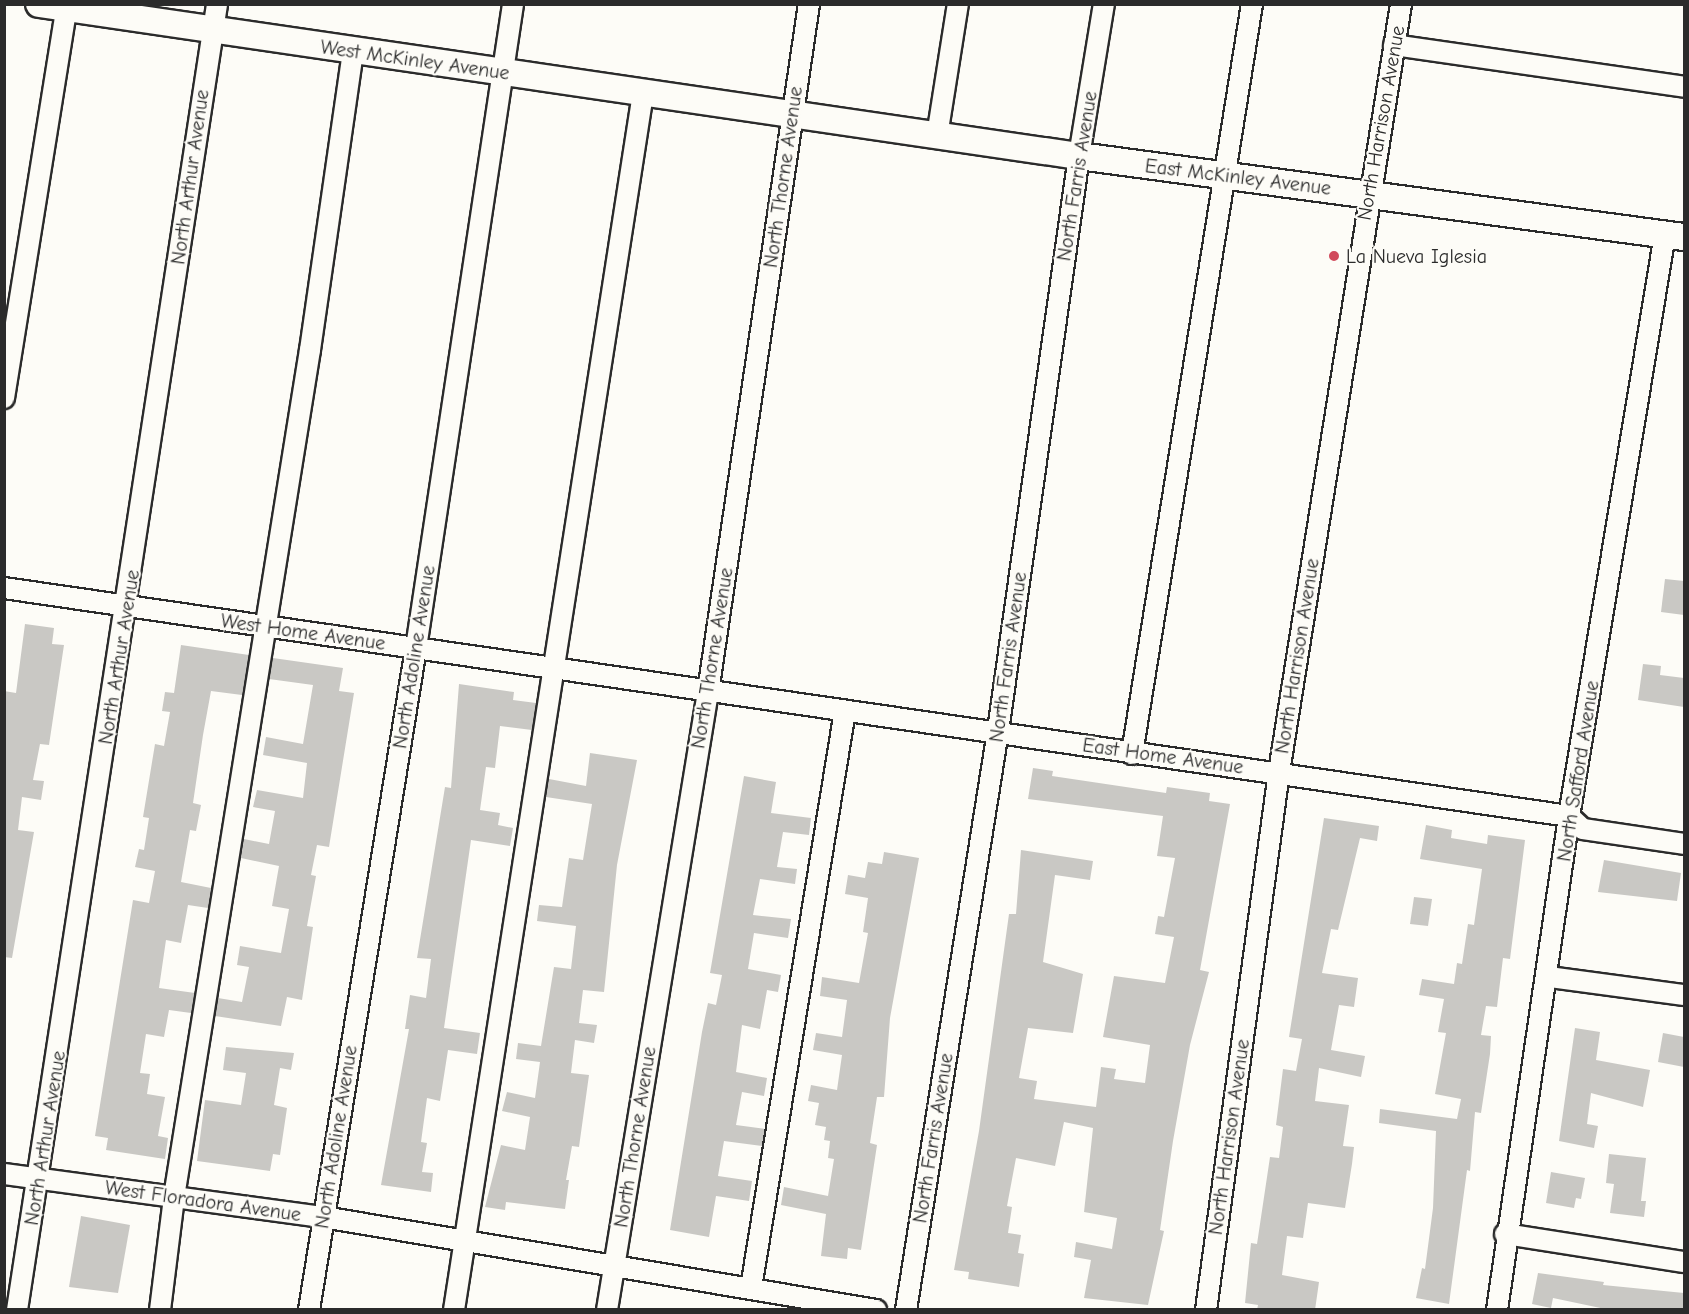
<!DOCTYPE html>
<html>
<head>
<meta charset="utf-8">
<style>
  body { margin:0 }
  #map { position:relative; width:1689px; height:1314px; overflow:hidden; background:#fdfcf7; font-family:"Comic Neue",sans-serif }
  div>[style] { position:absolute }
  .building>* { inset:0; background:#c9c8c4 }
  .roads { filter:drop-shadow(2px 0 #2b2b2b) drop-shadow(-2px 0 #2b2b2b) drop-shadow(0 2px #2b2b2b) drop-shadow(0 -2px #2b2b2b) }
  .minor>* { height:20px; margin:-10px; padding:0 10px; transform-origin:10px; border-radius:10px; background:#fdfcf7 }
  .major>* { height:26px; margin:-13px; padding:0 13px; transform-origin:13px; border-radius:13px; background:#fdfcf7 }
  .dots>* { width:16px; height:16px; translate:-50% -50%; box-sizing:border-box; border:3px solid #fdfcf7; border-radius:50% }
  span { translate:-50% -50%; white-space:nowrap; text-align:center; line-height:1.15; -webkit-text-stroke:4.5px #fdfcf7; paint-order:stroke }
  .street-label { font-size:20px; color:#2b2b2b }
  .poi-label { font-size:20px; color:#2b2b2b }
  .left { translate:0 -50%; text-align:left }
  .frame { position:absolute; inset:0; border:6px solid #2b2b2b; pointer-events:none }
</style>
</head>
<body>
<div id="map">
  <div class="building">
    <div style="clip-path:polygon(1665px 579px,1684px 581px,1684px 615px,1661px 612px)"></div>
    <div style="clip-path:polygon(25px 624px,54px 628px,52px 644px,64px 645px,49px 745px,40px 744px,33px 780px,44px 781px,41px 800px,22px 797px,18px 830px,34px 832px,12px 958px,4px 957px,4px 691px,16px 693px)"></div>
    <div style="clip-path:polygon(181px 645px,249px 655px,242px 695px,211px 691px,203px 735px,193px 803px,201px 805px,196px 831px,190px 830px,181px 882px,211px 888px,208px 908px,188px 905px,181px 943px,166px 940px,159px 988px,195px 993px,191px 1013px,169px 1010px,164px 1037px,146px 1034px,140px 1073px,150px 1074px,147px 1094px,165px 1097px,158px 1136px,168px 1138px,165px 1159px,106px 1150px,108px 1138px,95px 1136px,133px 900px,149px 903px,155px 871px,135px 867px,139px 849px,144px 850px,149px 818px,143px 817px,155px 744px,164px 746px,170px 712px,162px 711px,165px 692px,174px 693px)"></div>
    <div style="clip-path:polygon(273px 658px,343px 668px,339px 691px,354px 693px,329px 847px,317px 845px,311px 875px,316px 876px,307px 926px,313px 927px,302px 1000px,287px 997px,281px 1026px,215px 1016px,218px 998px,242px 1002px,249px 967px,237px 965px,240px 946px,281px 953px,289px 909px,272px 906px,279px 866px,241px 858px,244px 839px,269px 844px,275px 811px,253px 807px,257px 790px,303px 798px,307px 763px,263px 755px,266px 737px,303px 744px,313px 685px,269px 679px)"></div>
    <div style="clip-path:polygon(1643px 664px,1661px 666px,1660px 675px,1684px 678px,1684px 707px,1638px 700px)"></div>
    <div style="clip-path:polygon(459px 684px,514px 692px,513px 700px,536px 703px,532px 730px,500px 726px,495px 768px,486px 767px,480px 810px,500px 813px,498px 825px,513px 828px,510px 846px,471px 840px,444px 1028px,480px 1033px,477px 1054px,448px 1050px,440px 1101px,427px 1098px,421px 1142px,427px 1143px,422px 1172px,433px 1173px,431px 1192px,381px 1185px,409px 1029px,405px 1029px,410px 995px,426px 998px,431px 959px,417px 958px,445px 787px,451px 788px)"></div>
    <div style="clip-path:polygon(590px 753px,637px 760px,617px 865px,604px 992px,583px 990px,579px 1023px,597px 1025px,594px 1043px,575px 1040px,571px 1073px,589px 1075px,579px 1147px,572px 1146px,566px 1180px,569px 1180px,565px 1209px,506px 1202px,505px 1210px,485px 1207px,501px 1145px,525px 1150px,530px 1117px,502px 1111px,507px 1092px,535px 1098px,540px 1062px,516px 1059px,518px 1043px,541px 1046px,554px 967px,571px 969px,576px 926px,537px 921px,539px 905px,562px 907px,569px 858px,583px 860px,592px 804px,546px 797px,549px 779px,586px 786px)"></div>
    <div style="clip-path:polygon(1033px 768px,1053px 771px,1052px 776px,1166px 793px,1167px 787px,1210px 793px,1209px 801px,1230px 804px,1200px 970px,1209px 972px,1190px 1045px,1173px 1141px,1160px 1230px,1164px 1231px,1148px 1305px,1084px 1298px,1091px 1260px,1074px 1257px,1076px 1242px,1112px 1249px,1117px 1218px,1084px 1212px,1093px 1128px,1064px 1122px,1055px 1166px,1016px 1158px,1007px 1206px,1012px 1207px,1008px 1233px,1021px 1235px,1018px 1253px,1024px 1254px,1019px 1287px,968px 1279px,969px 1272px,954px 1270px,979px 1131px,1009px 914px,1016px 914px,1021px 850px,1093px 861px,1090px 880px,1055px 875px,1043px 962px,1083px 974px,1073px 1033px,1028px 1028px,1019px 1078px,1037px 1081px,1034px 1099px,1096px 1107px,1101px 1067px,1116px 1069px,1114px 1079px,1145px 1083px,1150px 1045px,1103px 1037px,1114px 976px,1165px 983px,1174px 937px,1155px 934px,1158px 916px,1164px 917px,1175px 858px,1157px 856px,1163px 816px,1028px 799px)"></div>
    <div style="clip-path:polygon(744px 776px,776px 782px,771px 813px,811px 818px,809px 835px,783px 832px,777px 867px,797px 869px,795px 884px,760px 879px,753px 915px,791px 919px,788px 938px,754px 933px,748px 969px,781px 975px,778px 992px,767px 990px,760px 1029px,742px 1025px,736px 1072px,767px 1078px,764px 1096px,742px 1092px,736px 1125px,765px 1129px,762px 1146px,724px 1141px,718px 1176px,752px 1181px,749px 1201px,716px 1196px,709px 1237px,670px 1230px,702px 1032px,708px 1003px,716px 1005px,722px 975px,710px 973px)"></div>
    <div style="clip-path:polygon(1324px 818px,1379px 826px,1377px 841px,1360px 838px,1338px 930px,1331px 929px,1322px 973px,1358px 978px,1354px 1007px,1339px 1005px,1331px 1050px,1365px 1056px,1361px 1077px,1319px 1068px,1315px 1101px,1349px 1105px,1343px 1146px,1354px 1147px,1352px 1164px,1345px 1208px,1308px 1203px,1303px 1238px,1287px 1236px,1282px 1275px,1319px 1282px,1315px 1310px,1257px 1310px,1258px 1305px,1245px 1303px,1251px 1243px,1257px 1244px,1270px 1157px,1279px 1158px,1283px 1127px,1276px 1125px,1283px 1069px,1296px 1071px,1302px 1039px,1289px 1037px)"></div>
    <div style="clip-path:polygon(1426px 825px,1452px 830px,1451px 838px,1487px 844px,1488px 835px,1525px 840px,1510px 959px,1503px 958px,1497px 1007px,1486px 1006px,1481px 1035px,1491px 1036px,1490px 1054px,1481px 1113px,1475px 1112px,1470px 1171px,1467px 1170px,1449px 1304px,1416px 1298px,1422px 1268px,1425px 1269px,1433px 1208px,1436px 1131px,1379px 1123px,1380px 1109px,1457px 1119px,1461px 1099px,1435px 1094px,1446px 1033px,1438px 1032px,1444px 999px,1419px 995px,1422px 979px,1454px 984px,1457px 963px,1462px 964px,1468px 924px,1474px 925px,1482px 869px,1420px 859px)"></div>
    <div style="clip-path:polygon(884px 852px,919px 858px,890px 1018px,884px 1097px,877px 1097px,870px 1143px,877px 1145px,861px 1250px,848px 1248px,847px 1259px,821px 1256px,826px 1214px,781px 1205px,784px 1187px,828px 1196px,834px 1159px,828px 1158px,830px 1141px,824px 1140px,826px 1127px,815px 1125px,819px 1103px,808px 1101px,811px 1085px,837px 1090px,842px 1055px,813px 1050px,816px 1033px,842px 1037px,847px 1000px,820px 996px,822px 977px,859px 983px,868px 933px,863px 932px,868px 898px,845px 894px,848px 875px,865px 878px,868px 862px,882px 864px)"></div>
    <div style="clip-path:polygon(1604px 860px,1681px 873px,1677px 901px,1598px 892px)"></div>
    <div style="clip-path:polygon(1414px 897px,1432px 899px,1428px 926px,1410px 924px)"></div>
    <div style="clip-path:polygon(1575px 1028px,1600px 1032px,1596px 1060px,1650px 1070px,1643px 1107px,1591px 1093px,1587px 1124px,1598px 1126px,1594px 1148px,1559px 1141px)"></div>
    <div style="clip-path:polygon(1663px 1033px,1684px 1037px,1684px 1067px,1658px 1062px)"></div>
    <div style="clip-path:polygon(226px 1047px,294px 1053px,291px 1070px,280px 1068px,274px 1105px,287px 1108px,280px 1155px,273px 1154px,270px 1171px,197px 1161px,205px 1100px,241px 1105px,246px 1073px,223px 1070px)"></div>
    <div style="clip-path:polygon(1609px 1154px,1646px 1158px,1641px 1201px,1646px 1201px,1644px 1217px,1610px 1213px,1614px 1184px,1606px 1183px)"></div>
    <div style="clip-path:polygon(1551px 1172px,1585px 1178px,1581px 1199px,1576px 1198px,1574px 1208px,1546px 1203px)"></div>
    <div style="clip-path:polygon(81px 1216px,130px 1225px,118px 1293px,69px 1287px)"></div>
    <div style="clip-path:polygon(1538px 1273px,1604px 1282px,1603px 1285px,1684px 1293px,1684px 1310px,1610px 1310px,1553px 1298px,1551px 1308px,1532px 1304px)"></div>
  </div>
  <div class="roads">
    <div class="minor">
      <div style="left:1394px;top:45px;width:293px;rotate:8.2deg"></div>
      <div style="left:937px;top:136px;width:134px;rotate:-81deg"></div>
      <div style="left:4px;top:398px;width:399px;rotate:-80.9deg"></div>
      <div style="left:4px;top:588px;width:1582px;rotate:8.29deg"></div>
      <div style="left:1569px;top:816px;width:19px;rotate:43deg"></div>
      <div style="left:1583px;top:829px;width:102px;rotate:8.4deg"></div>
      <div style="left:1132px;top:754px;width:760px;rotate:-80.91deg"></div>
      <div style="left:1549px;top:977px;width:136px;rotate:7.6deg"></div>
      <div style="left:4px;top:1174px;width:322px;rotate:7.7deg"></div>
      <div style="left:323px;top:1217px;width:561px;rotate:9.55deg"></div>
      <div style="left:1505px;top:1234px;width:181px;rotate:8.9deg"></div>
      <div style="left:751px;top:1288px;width:585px;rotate:-80.75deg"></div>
      <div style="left:17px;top:1310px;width:1321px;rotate:-81.29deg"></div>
      <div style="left:160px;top:1310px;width:114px;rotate:-82.9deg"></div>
      <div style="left:174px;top:1197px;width:858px;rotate:-80.88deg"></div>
      <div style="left:310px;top:350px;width:302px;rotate:-81.8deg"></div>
      <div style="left:309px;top:1310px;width:671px;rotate:-80.82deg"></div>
      <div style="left:416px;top:648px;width:651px;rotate:-81.43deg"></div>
      <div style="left:454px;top:1310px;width:1232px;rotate:-81.17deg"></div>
      <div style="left:607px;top:1310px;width:626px;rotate:-80.72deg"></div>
      <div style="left:708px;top:692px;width:695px;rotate:-81.65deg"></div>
      <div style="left:906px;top:1310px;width:586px;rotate:-80.97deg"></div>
      <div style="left:998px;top:731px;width:581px;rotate:-81.98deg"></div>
      <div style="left:1079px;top:156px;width:154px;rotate:-80.7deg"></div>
      <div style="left:1206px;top:1310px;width:543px;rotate:-82.27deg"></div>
      <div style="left:1279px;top:772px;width:778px;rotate:-80.97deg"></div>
      <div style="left:1497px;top:1310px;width:499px;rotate:-81.7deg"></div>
      <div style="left:1569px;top:816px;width:590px;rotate:-80.63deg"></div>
    </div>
    <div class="major">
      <div style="left:39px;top:4px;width:1051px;rotate:8.32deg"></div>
      <div style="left:1079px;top:156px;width:610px;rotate:7.63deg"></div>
    </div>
  </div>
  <div class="dots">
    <div style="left:1334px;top:256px;background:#d1495b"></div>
  </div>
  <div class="street-label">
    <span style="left:415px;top:60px;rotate:8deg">West McKinley Avenue</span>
    <span style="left:1381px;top:123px;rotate:-80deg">North Harrison Avenue</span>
    <span style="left:1077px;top:176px;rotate:-81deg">North Farris Avenue</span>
    <span style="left:190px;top:177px;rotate:-82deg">North Arthur Avenue</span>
    <span style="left:783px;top:177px;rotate:-82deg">North Thorne Avenue</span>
    <span style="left:1238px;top:177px;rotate:7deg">East McKinley Avenue</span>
    <span style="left:303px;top:632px;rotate:8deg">West Home Avenue</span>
    <span style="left:1297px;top:656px;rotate:-81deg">North Harrison Avenue</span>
    <span style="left:119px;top:657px;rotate:-81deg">North Arthur Avenue</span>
    <span style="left:414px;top:657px;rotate:-81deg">North Adoline Avenue</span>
    <span style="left:1008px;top:657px;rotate:-82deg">North Farris Avenue</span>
    <span style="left:712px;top:658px;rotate:-81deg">North Thorne Avenue</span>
    <span style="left:1163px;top:756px;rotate:8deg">East Home Avenue</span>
    <span style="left:1578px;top:771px;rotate:-81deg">North Safford Avenue</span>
    <span style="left:336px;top:1137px;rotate:-81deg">North Adoline Avenue</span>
    <span style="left:635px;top:1137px;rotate:-81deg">North Thorne Avenue</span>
    <span style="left:1229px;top:1137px;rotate:-82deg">North Harrison Avenue</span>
    <span style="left:45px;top:1138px;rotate:-81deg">North Arthur Avenue</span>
    <span style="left:933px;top:1138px;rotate:-81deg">North Farris Avenue</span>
    <span style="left:203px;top:1201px;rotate:8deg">West Floradora Avenue</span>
  </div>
  <div class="poi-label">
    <span class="left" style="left:1346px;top:256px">La Nueva Iglesia</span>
  </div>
  <div class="frame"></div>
</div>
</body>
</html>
